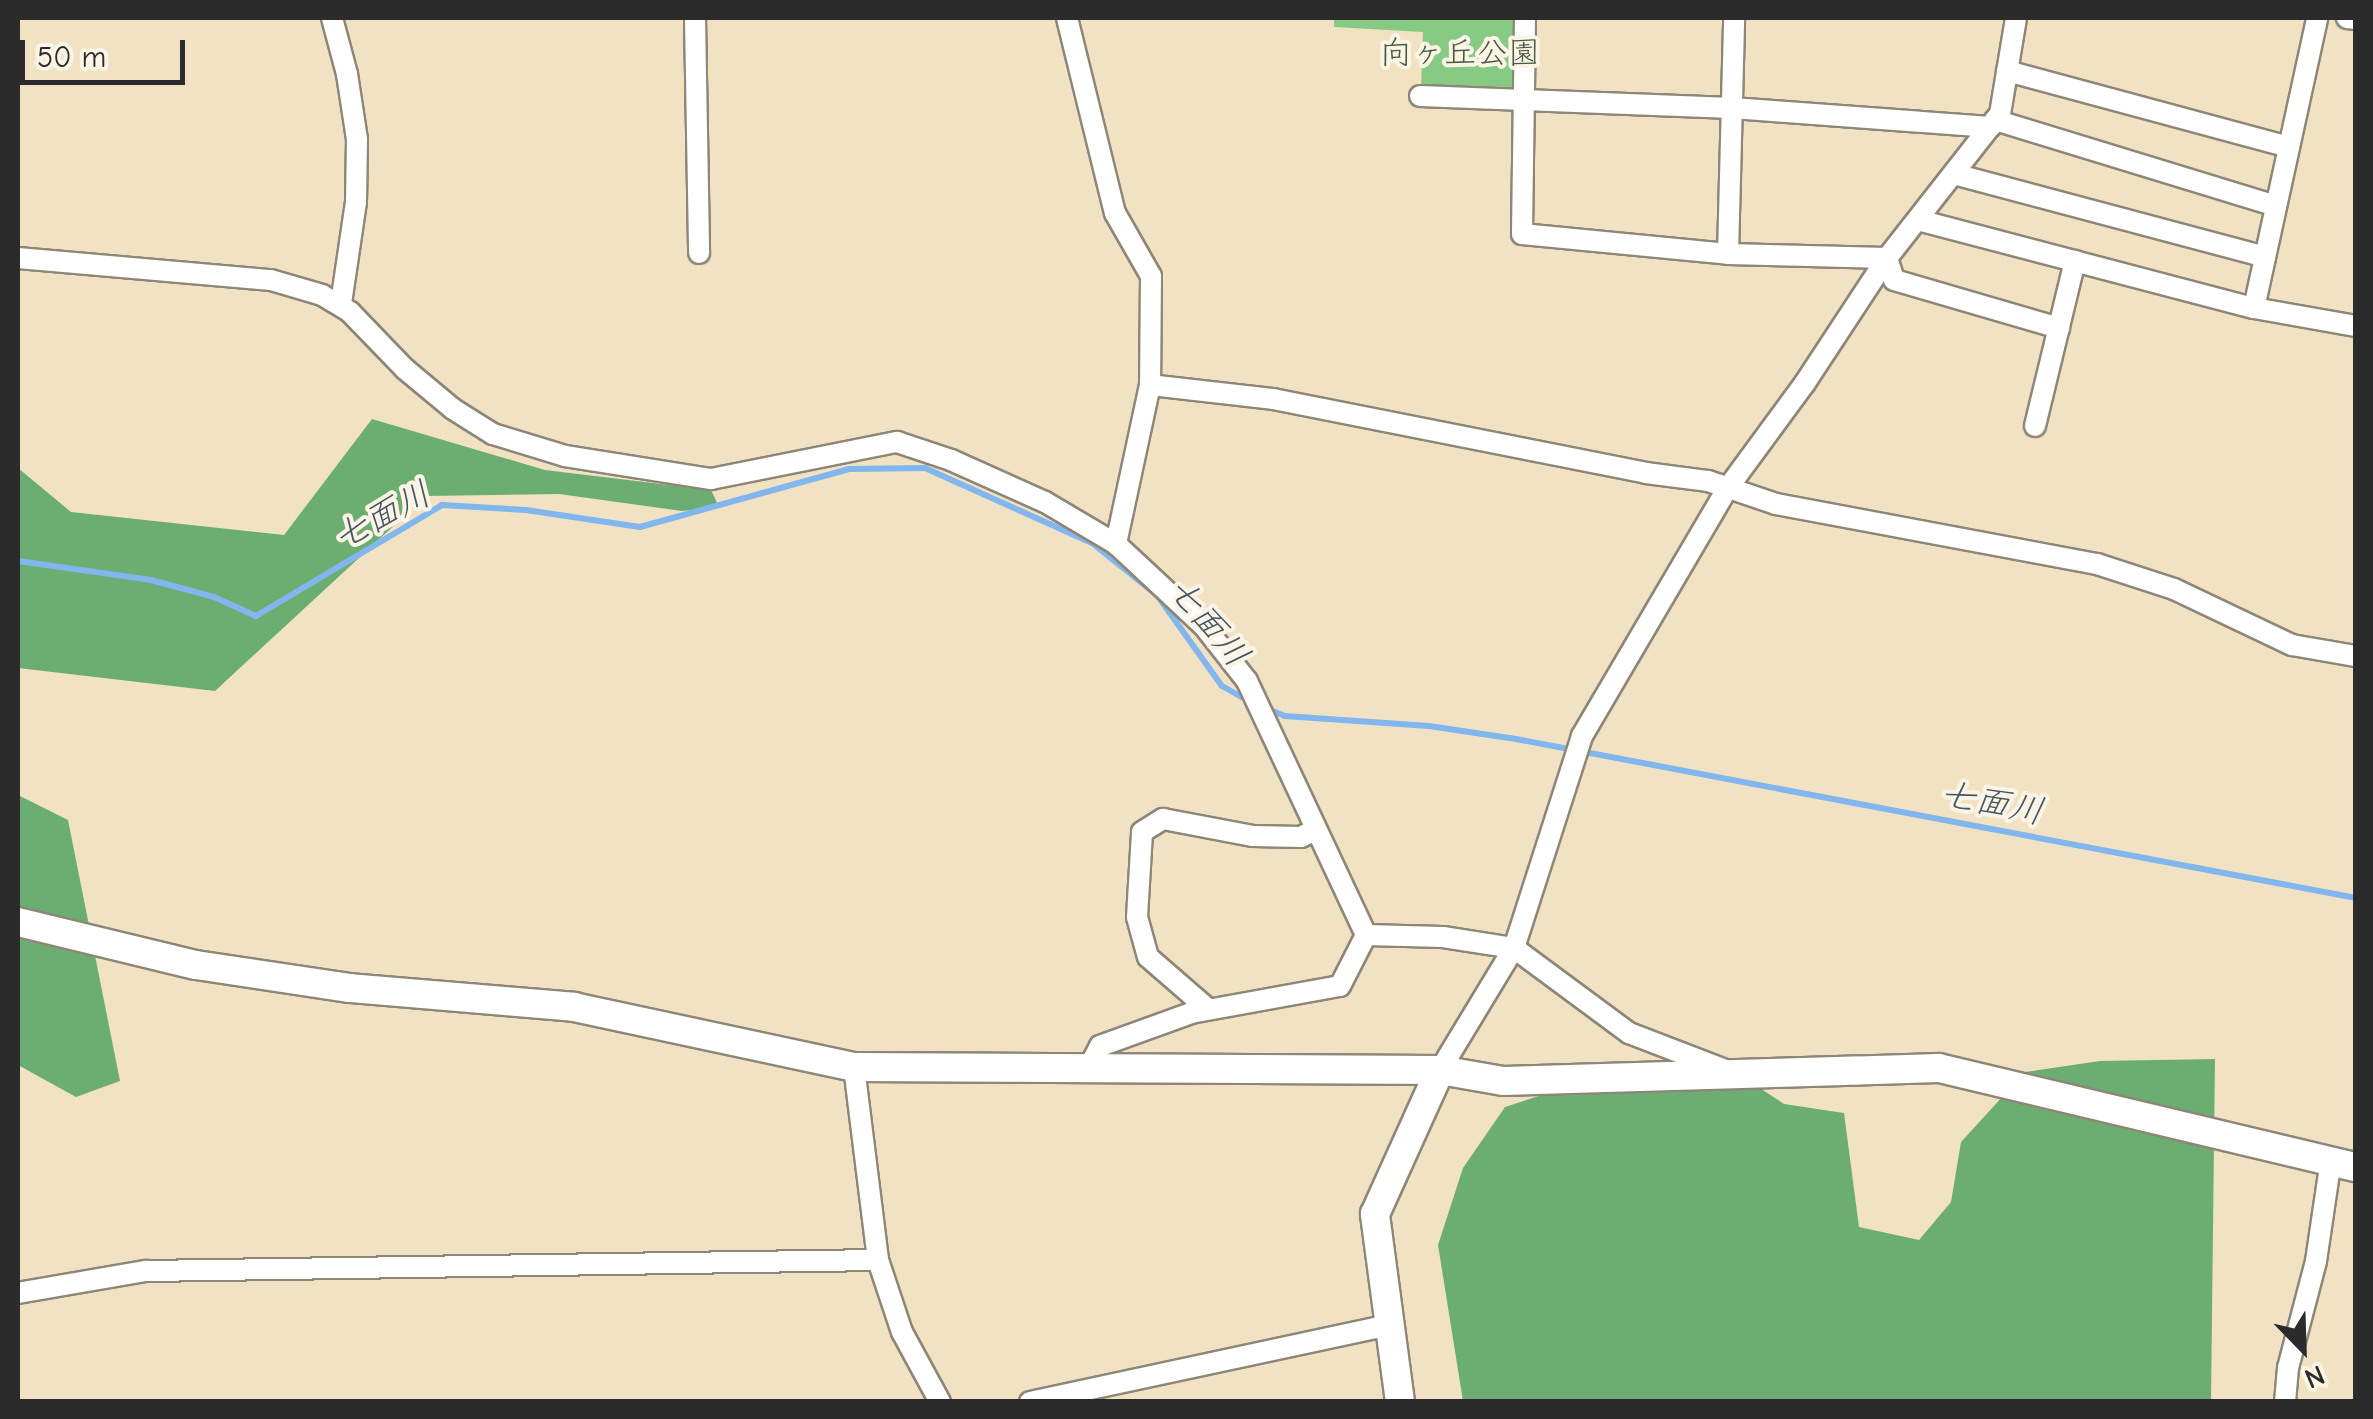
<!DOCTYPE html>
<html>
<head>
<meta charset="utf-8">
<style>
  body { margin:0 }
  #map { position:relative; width:2373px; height:1419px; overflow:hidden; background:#f1e2c3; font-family:"Comic Neue","Klee One",sans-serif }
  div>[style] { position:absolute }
  .green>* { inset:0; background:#86ca84 }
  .forest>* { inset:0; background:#6cae72 }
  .stream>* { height:6px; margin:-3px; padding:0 3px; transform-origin:3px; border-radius:3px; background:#81b6ef }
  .roads { filter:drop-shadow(2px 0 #8e8677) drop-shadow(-2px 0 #8e8677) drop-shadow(0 2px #8e8677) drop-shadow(0 -2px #8e8677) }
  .minor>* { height:20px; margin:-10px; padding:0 10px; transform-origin:10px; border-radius:10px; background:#fff }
  .tertiary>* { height:28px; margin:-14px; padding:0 14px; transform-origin:14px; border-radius:14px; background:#fff }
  span { translate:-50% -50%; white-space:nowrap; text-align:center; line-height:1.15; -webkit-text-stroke:8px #fcf5e5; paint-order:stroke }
  .park-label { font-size:32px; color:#465b46 }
  .water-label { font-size:35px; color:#455566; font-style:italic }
  .frame { position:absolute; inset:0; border:20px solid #2b2b2b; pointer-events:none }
  .north { position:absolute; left:2253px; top:1299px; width:100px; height:100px; -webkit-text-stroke:8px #fcf5e5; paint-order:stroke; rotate:157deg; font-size:28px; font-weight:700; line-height:40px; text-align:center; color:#2b2b2b }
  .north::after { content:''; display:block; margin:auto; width:35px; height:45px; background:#2b2b2b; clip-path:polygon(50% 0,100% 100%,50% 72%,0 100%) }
  .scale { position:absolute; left:20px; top:40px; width:165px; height:45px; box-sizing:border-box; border:5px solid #2b2b2b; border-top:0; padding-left:12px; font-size:30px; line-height:35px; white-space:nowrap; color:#2b2b2b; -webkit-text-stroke:8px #fcf5e5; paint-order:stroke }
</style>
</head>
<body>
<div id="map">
  <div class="green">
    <div style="clip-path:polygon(1334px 18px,1516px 18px,1514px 92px,1421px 89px,1423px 32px,1334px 27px)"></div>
  </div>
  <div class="forest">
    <div style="clip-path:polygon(372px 419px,545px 470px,711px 490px,719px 507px,682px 511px,559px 494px,426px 496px,215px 691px,18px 668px,18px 468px,71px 512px,284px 535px)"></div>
    <div style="clip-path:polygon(18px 795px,68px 820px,120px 1081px,76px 1097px,18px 1065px)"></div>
    <div style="clip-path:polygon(2215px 1059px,2211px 1401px,1463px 1401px,1438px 1245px,1463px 1168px,1505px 1107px,1606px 1074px,1740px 1075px,1784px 1104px,1844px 1113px,1859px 1227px,1919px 1240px,1951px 1202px,1961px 1142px,2025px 1072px,2100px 1061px)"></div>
  </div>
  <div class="stream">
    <div style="left:18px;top:561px;width:134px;rotate:8.1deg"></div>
    <div style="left:151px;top:580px;width:65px;rotate:15.1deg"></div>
    <div style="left:214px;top:597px;width:46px;rotate:24.3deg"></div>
    <div style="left:256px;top:616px;width:217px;rotate:-30.8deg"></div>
    <div style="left:442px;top:505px;width:84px;rotate:3.4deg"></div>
    <div style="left:526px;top:510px;width:115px;rotate:8.5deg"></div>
    <div style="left:640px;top:527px;width:217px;rotate:-15.5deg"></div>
    <div style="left:849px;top:469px;width:76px;rotate:-0.8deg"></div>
    <div style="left:925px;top:468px;width:183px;rotate:24.2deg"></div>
    <div style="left:1092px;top:543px;width:83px;rotate:38.7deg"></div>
    <div style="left:1157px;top:595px;width:112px;rotate:54.5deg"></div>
    <div style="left:1222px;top:686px;width:31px;rotate:29deg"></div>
    <div style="left:1265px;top:708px;width:22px;rotate:22deg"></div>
    <div style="left:1285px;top:716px;width:144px;rotate:4deg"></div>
    <div style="left:1429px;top:726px;width:88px;rotate:8.5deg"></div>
    <div style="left:1516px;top:739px;width:855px;rotate:10.72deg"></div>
  </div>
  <div class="roads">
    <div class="minor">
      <div style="left:332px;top:18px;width:58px;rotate:75deg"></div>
      <div style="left:347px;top:74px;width:66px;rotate:81.3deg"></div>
      <div style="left:357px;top:139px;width:63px;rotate:90.9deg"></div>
      <div style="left:356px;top:202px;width:103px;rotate:98.4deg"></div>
      <div style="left:695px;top:18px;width:235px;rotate:89deg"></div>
      <div style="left:1067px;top:18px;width:201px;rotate:76.2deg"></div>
      <div style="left:1115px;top:213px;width:73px;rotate:60.3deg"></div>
      <div style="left:1151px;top:276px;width:109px;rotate:90.5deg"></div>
      <div style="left:1150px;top:385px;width:163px;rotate:102.1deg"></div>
      <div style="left:1525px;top:18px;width:216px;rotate:90.8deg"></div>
      <div style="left:1522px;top:234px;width:207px;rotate:5.5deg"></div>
      <div style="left:1728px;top:254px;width:159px;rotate:1.4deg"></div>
      <div style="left:1887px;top:258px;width:23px;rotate:72deg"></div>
      <div style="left:1894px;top:280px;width:172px;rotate:16.2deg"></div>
      <div style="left:2347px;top:18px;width:9px;rotate:6deg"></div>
      <div style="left:2007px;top:71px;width:292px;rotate:15.1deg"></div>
      <div style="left:1420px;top:96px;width:312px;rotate:2.2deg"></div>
      <div style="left:1732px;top:108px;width:259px;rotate:4.2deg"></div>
      <div style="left:1995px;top:120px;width:294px;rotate:17deg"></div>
      <div style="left:1954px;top:174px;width:322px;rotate:14.9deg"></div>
      <div style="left:1918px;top:220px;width:347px;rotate:14.7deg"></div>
      <div style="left:2254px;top:308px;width:104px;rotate:10deg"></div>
      <div style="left:1728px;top:254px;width:236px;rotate:-88.5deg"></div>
      <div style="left:18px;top:258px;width:254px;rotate:5deg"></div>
      <div style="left:271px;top:280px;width:53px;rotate:16.4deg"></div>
      <div style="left:322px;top:295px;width:33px;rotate:31deg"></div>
      <div style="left:350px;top:312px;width:79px;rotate:46deg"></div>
      <div style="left:405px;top:369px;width:62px;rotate:39.8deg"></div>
      <div style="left:453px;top:409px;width:47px;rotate:32deg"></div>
      <div style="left:493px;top:434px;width:75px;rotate:17deg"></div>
      <div style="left:565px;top:456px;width:148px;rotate:9deg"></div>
      <div style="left:711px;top:479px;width:190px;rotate:-11.3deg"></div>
      <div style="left:897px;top:442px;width:57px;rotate:18.4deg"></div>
      <div style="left:951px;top:460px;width:103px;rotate:24.1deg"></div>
      <div style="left:1045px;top:502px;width:82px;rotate:30.6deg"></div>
      <div style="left:1116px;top:544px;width:120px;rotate:43deg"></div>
      <div style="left:1204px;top:626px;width:70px;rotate:52deg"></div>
      <div style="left:1247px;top:681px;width:280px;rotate:64.9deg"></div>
      <div style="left:1366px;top:935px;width:77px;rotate:1.5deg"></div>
      <div style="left:1443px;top:937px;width:72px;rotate:8.8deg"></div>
      <div style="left:1514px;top:948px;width:143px;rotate:36.5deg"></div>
      <div style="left:1629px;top:1033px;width:106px;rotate:21deg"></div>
      <div style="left:2254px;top:308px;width:297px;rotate:-77.7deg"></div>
      <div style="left:1150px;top:385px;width:124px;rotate:6.5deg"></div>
      <div style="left:1273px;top:399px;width:380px;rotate:11.2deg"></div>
      <div style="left:1646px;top:473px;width:63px;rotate:7.4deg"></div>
      <div style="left:1708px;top:481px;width:72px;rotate:18.7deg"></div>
      <div style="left:1776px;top:504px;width:327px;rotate:10.6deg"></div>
      <div style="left:2097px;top:564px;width:81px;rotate:18deg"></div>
      <div style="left:2174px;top:589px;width:131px;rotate:25.4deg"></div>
      <div style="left:2292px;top:645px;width:65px;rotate:9.8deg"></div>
      <div style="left:2035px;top:426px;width:170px;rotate:-76.4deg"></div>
      <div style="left:1208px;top:1009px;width:79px;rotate:-139.1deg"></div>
      <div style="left:1148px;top:957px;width:41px;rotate:-105.4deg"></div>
      <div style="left:1137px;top:917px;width:85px;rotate:-86.6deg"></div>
      <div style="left:1142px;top:832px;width:25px;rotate:-32deg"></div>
      <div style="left:1163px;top:819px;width:92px;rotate:10.7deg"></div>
      <div style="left:1253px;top:836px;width:48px;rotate:1.2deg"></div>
      <div style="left:1301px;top:837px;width:16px;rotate:-27deg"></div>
      <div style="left:854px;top:1067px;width:194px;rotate:82.9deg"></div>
      <div style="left:878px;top:1260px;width:76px;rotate:71.6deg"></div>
      <div style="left:902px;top:1332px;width:80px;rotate:61.5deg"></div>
      <div style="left:1089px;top:1067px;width:24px;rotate:-62deg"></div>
      <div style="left:1100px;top:1046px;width:97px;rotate:-19.9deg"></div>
      <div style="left:1191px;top:1013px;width:151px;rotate:-10.3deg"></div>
      <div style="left:1340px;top:986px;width:57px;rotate:-63deg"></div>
      <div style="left:1440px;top:1070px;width:143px;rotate:-58.8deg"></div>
      <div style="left:1514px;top:948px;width:223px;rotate:-72.2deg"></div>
      <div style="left:1582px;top:736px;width:286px;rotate:-59.6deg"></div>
      <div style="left:1727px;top:489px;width:132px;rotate:-53.7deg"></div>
      <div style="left:1805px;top:383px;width:149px;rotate:-56.7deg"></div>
      <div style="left:1887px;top:258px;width:183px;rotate:-51.9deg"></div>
      <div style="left:2000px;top:114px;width:97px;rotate:-80.5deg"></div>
      <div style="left:18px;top:1293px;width:130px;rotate:-9.8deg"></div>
      <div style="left:146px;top:1271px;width:732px;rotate:-0.86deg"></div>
      <div style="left:1030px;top:1402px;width:368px;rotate:-12.1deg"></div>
      <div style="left:2285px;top:1402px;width:34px;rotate:-85deg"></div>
      <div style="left:2288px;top:1368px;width:111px;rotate:-75.3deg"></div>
      <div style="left:2316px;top:1261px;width:103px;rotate:-81.6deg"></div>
    </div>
    <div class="tertiary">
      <div style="left:18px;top:922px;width:183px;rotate:13.6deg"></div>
      <div style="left:196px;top:965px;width:156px;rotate:8.5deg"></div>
      <div style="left:350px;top:988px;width:225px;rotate:4.8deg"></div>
      <div style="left:574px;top:1007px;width:286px;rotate:12.1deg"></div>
      <div style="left:854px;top:1067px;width:586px;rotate:0.29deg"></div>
      <div style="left:1440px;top:1070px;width:64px;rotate:9.9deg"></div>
      <div style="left:1503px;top:1081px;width:436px;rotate:-1.7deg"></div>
      <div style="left:1939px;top:1068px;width:429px;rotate:13.4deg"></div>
      <div style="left:1400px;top:1402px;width:190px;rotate:-97.6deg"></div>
      <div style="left:1375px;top:1214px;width:158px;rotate:-65.7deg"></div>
    </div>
  </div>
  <div class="park-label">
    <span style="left:1460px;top:53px">向ヶ丘公園</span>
  </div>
  <div class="water-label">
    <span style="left:382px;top:516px;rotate:-28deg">七面川</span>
    <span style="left:1208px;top:622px;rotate:50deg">七面川</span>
    <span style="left:1992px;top:803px;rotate:11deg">七面川</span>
  </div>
  <div class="frame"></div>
  <div class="north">N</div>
  <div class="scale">50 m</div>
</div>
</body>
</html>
